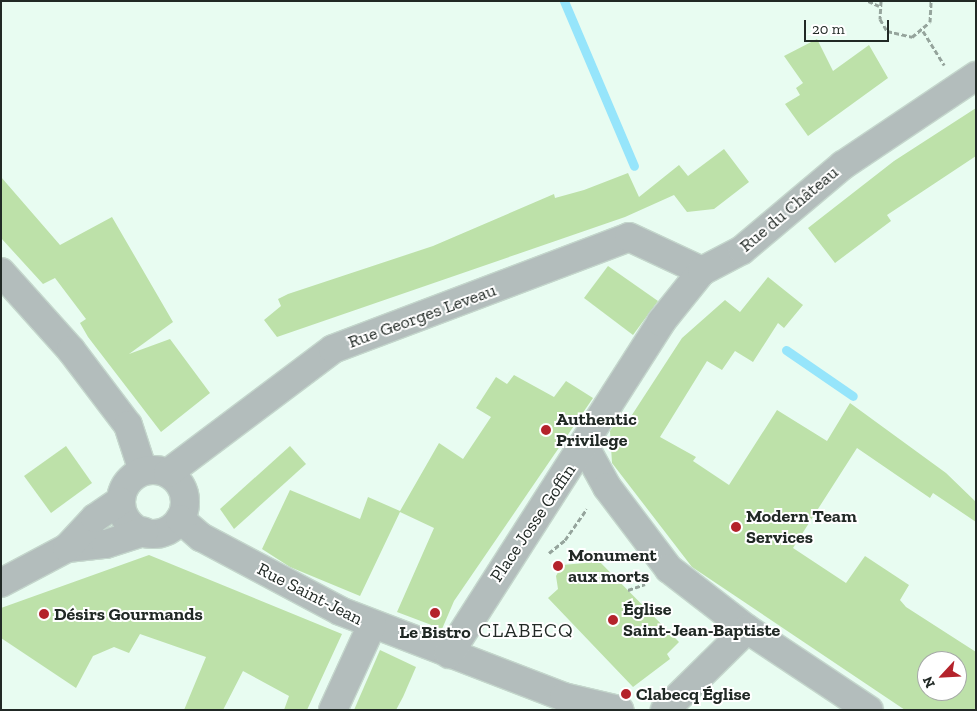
<!DOCTYPE html>
<html>
<head>
<meta charset="utf-8">
<style>
  body { margin:0 }
  #map { position:relative; width:977px; height:711px; overflow:hidden; background:#e8fcf1; font-family:"Zilla Slab",serif }
  div>[style] { position:absolute }
  .stream>* { height:9px; margin:-4.5px; padding:0 4.5px; transform-origin:4.5px; border-radius:4.5px; background:#96e5fb }
  .building>* { inset:0; background:#bde1a9 }
  .path>* { height:3px; margin-top:-1.5px; transform-origin:0; background:repeating-linear-gradient(90deg,#95a49c 0 5px,transparent 0 7.5px) }
  .roads { filter:drop-shadow(1px 0 #c4d6cc) drop-shadow(-1px 0 #c4d6cc) drop-shadow(0 1px #c4d6cc) drop-shadow(0 -1px #c4d6cc) }
  .minor>* { height:28px; margin:-14px; padding:0 14px; transform-origin:14px; border-radius:14px; background:#b3bdbc }
  .minor>.ring { margin:-14px; padding:0; box-sizing:content-box; background:none; border:28px solid #b3bdbc; border-radius:50% }
  .dots>* { width:14px; height:14px; translate:-50% -50%; box-sizing:border-box; border:2px solid #fff; border-radius:50% }
  span { translate:-50% -50%; white-space:nowrap; text-align:center; line-height:1.15; -webkit-text-stroke:4px #fff; paint-order:stroke }
  .street-label { font-size:18px; color:#212925 }
  .poi-label { font-size:18px; color:#212925; font-weight:700 }
  .left { translate:0 -50%; text-align:left }
  .quarter-label { font-size:20px; color:#212925; letter-spacing:1px }
  .frame { position:absolute; inset:0; border:2px solid #212925; pointer-events:none }
  .north { position:absolute; left:917px; top:651px; width:50px; height:50px; box-sizing:border-box; background:#fff; border:1px solid #a6a9a8; border-radius:50%; rotate:245deg; font-size:14px; font-weight:700; line-height:20px; text-align:center; color:#212925 }
  .north::after { content:''; display:block; margin:auto; width:18px; height:22px; background:#b4232b; clip-path:polygon(50% 0,100% 100%,50% 72%,0 100%) }
  .scale { position:absolute; left:804px; top:20px; width:85px; height:22px; box-sizing:border-box; border:2px solid #212925; border-top:0; padding-left:6px; font-size:15px; line-height:18px; white-space:nowrap; color:#212925; -webkit-text-stroke:4px #fff; paint-order:stroke }
</style>
</head>
<body>
<div id="map">
  <div class="stream">
    <div style="left:564px;top:1px;width:179px;rotate:67deg"></div>
    <div style="left:786px;top:350px;width:81px;rotate:34.5deg"></div>
  </div>
  <div class="building">
    <div style="clip-path:polygon(817px 39px,833px 71px,869px 45px,888px 78px,808px 136px,785px 104px,800px 95px,796px 88px,803px 83px,784px 56px)"></div>
    <div style="clip-path:polygon(976px 108px,976px 156px,887px 215px,891px 221px,835px 263px,808px 228px,894px 161px)"></div>
    <div style="clip-path:polygon(724px 149px,749px 182px,714px 209px,687px 212px,674px 195px,625px 217px,277px 337px,264px 320px,281px 306px,278px 299px,288px 294px,433px 246px,554px 194px,555px 198px,584px 190px,628px 173px,639px 197px,679px 165px,688px 176px)"></div>
    <div style="clip-path:polygon(1px 177px,60px 245px,112px 217px,173px 322px,129px 354px,170px 339px,210px 393px,161px 432px,88px 337px,80px 323px,86px 319px,55px 278px,43px 284px,1px 238px)"></div>
    <div style="clip-path:polygon(608px 266px,658px 301px,633px 335px,584px 298px)"></div>
    <div style="clip-path:polygon(evenodd,768px 277px,803px 305px,784px 328px,778px 323px,753px 362px,735px 351px,722px 370px,707px 361px,660px 437px,696px 457px,693px 461px,729px 485px,777px 410px,827px 441px,850px 403px,946px 473px,976px 502px,976px 522px,933px 493px,930px 498px,857px 448px,793px 548px,846px 583px,865px 556px,909px 585px,900px 600px,906px 607px,976px 652px,976px 710px,905px 710px,692px 567px,612px 463px,610px 431px,620px 416px,628px 421px,682px 338px,725px 300px,740px 312px,768px 277px,927px 661px,957px 661px,957px 691px,927px 691px,927px 661px)"></div>
    <div style="clip-path:polygon(514px 375px,554px 397px,566px 381px,593px 398px,454px 601px,442px 629px,397px 612px,434px 528px,400px 512px,360px 596px,290px 567px,262px 549px,290px 490px,360px 519px,368px 497px,400px 511px,439px 443px,463px 459px,491px 417px,476px 408px,496px 377px,507px 384px)"></div>
    <div style="clip-path:polygon(66px 446px,92px 483px,51px 513px,24px 476px)"></div>
    <div style="clip-path:polygon(290px 446px,306px 464px,234px 529px,220px 509px)"></div>
    <div style="clip-path:polygon(149px 555px,342px 634px,307px 710px,284px 710px,289px 696px,243px 671px,223px 710px,184px 710px,206px 657px,140px 634px,129px 653px,114px 647px,93px 656px,76px 688px,1px 638px,1px 608px)"></div>
    <div style="clip-path:polygon(593px 555px,679px 642px,667px 654px,670px 659px,633px 687px,548px 598px,558px 589px,556px 576px,562px 565px,585px 563px)"></div>
    <div style="clip-path:polygon(380px 650px,416px 667px,403px 697px,396px 710px,354px 710px)"></div>
  </div>
  <div class="path">
    <div style="left:868px;top:1px;width:12px;rotate:24deg"></div>
    <div style="left:881px;top:1px;width:18px;rotate:93deg"></div>
    <div style="left:880px;top:19px;width:14px;rotate:60deg"></div>
    <div style="left:887px;top:31px;width:26px;rotate:13deg"></div>
    <div style="left:912px;top:37px;width:23px;rotate:-40deg"></div>
    <div style="left:930px;top:22px;width:21px;rotate:-87deg"></div>
    <div style="left:923px;top:31px;width:40px;rotate:58deg"></div>
    <div style="left:549px;top:553px;width:21px;rotate:-39deg"></div>
    <div style="left:565px;top:540px;width:38px;rotate:-55deg"></div>
    <div style="left:628px;top:590px;width:18px;rotate:-19deg"></div>
  </div>
  <div class="roads">
    <div class="minor">
      <div style="left:1px;top:272px;width:105px;rotate:48.1deg"></div>
      <div style="left:71px;top:350px;width:94px;rotate:52.8deg"></div>
      <div style="left:128px;top:425px;width:48px;rotate:71.9deg"></div>
      <div style="left:585px;top:447px;width:46px;rotate:61.2deg"></div>
      <div style="left:607px;top:487px;width:103px;rotate:52.9deg"></div>
      <div style="left:669px;top:569px;width:98px;rotate:37.6deg"></div>
      <div style="left:747px;top:629px;width:146px;rotate:33.6deg"></div>
      <div class="ring" style="left:121px;top:470px;width:36px;height:36px"></div>
      <div style="left:168px;top:473px;width:206px;rotate:-36.9deg"></div>
      <div style="left:333px;top:349px;width:316px;rotate:-20.7deg"></div>
      <div style="left:629px;top:237px;width:81px;rotate:25deg"></div>
      <div style="left:180px;top:519px;width:28px;rotate:41deg"></div>
      <div style="left:201px;top:537px;width:157px;rotate:28deg"></div>
      <div style="left:340px;top:611px;width:240px;rotate:21deg"></div>
      <div style="left:564px;top:697px;width:57px;rotate:13.3deg"></div>
      <div style="left:67px;top:548px;width:39px;rotate:-6deg"></div>
      <div style="left:106px;top:544px;width:40px;rotate:-18deg"></div>
      <div style="left:1px;top:583px;width:75px;rotate:-27.9deg"></div>
      <div style="left:67px;top:548px;width:41px;rotate:-47deg"></div>
      <div style="left:95px;top:518px;width:30px;rotate:-34deg"></div>
      <div style="left:449px;top:654px;width:394px;rotate:-57.4deg"></div>
      <div style="left:661px;top:322px;width:65px;rotate:-51.2deg"></div>
      <div style="left:702px;top:271px;width:45px;rotate:-27.7deg"></div>
      <div style="left:742px;top:250px;width:132px;rotate:-40.1deg"></div>
      <div style="left:843px;top:165px;width:160px;rotate:-33.8deg"></div>
      <div style="left:333px;top:710px;width:94px;rotate:-65.4deg"></div>
      <div style="left:665px;top:710px;width:115px;rotate:-44.6deg"></div>
    </div>
  </div>
  <div class="dots">
    <div style="left:546px;top:430px;background:#b4232b"></div>
    <div style="left:736px;top:527px;background:#b4232b"></div>
    <div style="left:558px;top:566px;background:#b4232b"></div>
    <div style="left:435px;top:613px;background:#b4232b"></div>
    <div style="left:44px;top:614px;background:#b4232b"></div>
    <div style="left:613px;top:620px;background:#b4232b"></div>
    <div style="left:626px;top:694px;background:#b4232b"></div>
  </div>
  <div class="street-label">
    <span style="left:789px;top:209px;rotate:-40deg">Rue du Château</span>
    <span style="left:422px;top:316px;rotate:-20deg">Rue Georges Leveau</span>
    <span style="left:533px;top:523px;rotate:-56deg">Place Josse Goffin</span>
    <span style="left:310px;top:594px;rotate:27deg">Rue Saint-Jean</span>
  </div>
  <div class="poi-label">
    <span class="left" style="left:556px;top:430px">Authentic<br>Privilege</span>
    <span class="left" style="left:746px;top:527px">Modern Team<br>Services</span>
    <span class="left" style="left:568px;top:566px">Monument<br>aux morts</span>
    <span class="left" style="left:623px;top:620px">Église<br>Saint-Jean-Baptiste</span>
    <span class="left" style="left:54px;top:614px">Désirs Gourmands</span>
    <span style="left:435px;top:632px">Le Bistro</span>
    <span class="left" style="left:636px;top:694px">Clabecq Église</span>
  </div>
  <div class="quarter-label">
    <span style="left:526px;top:630px">CLABECQ</span>
  </div>
  <div class="frame"></div>
  <div class="north">N</div>
  <div class="scale">20 m</div>
</div>
</body>
</html>
